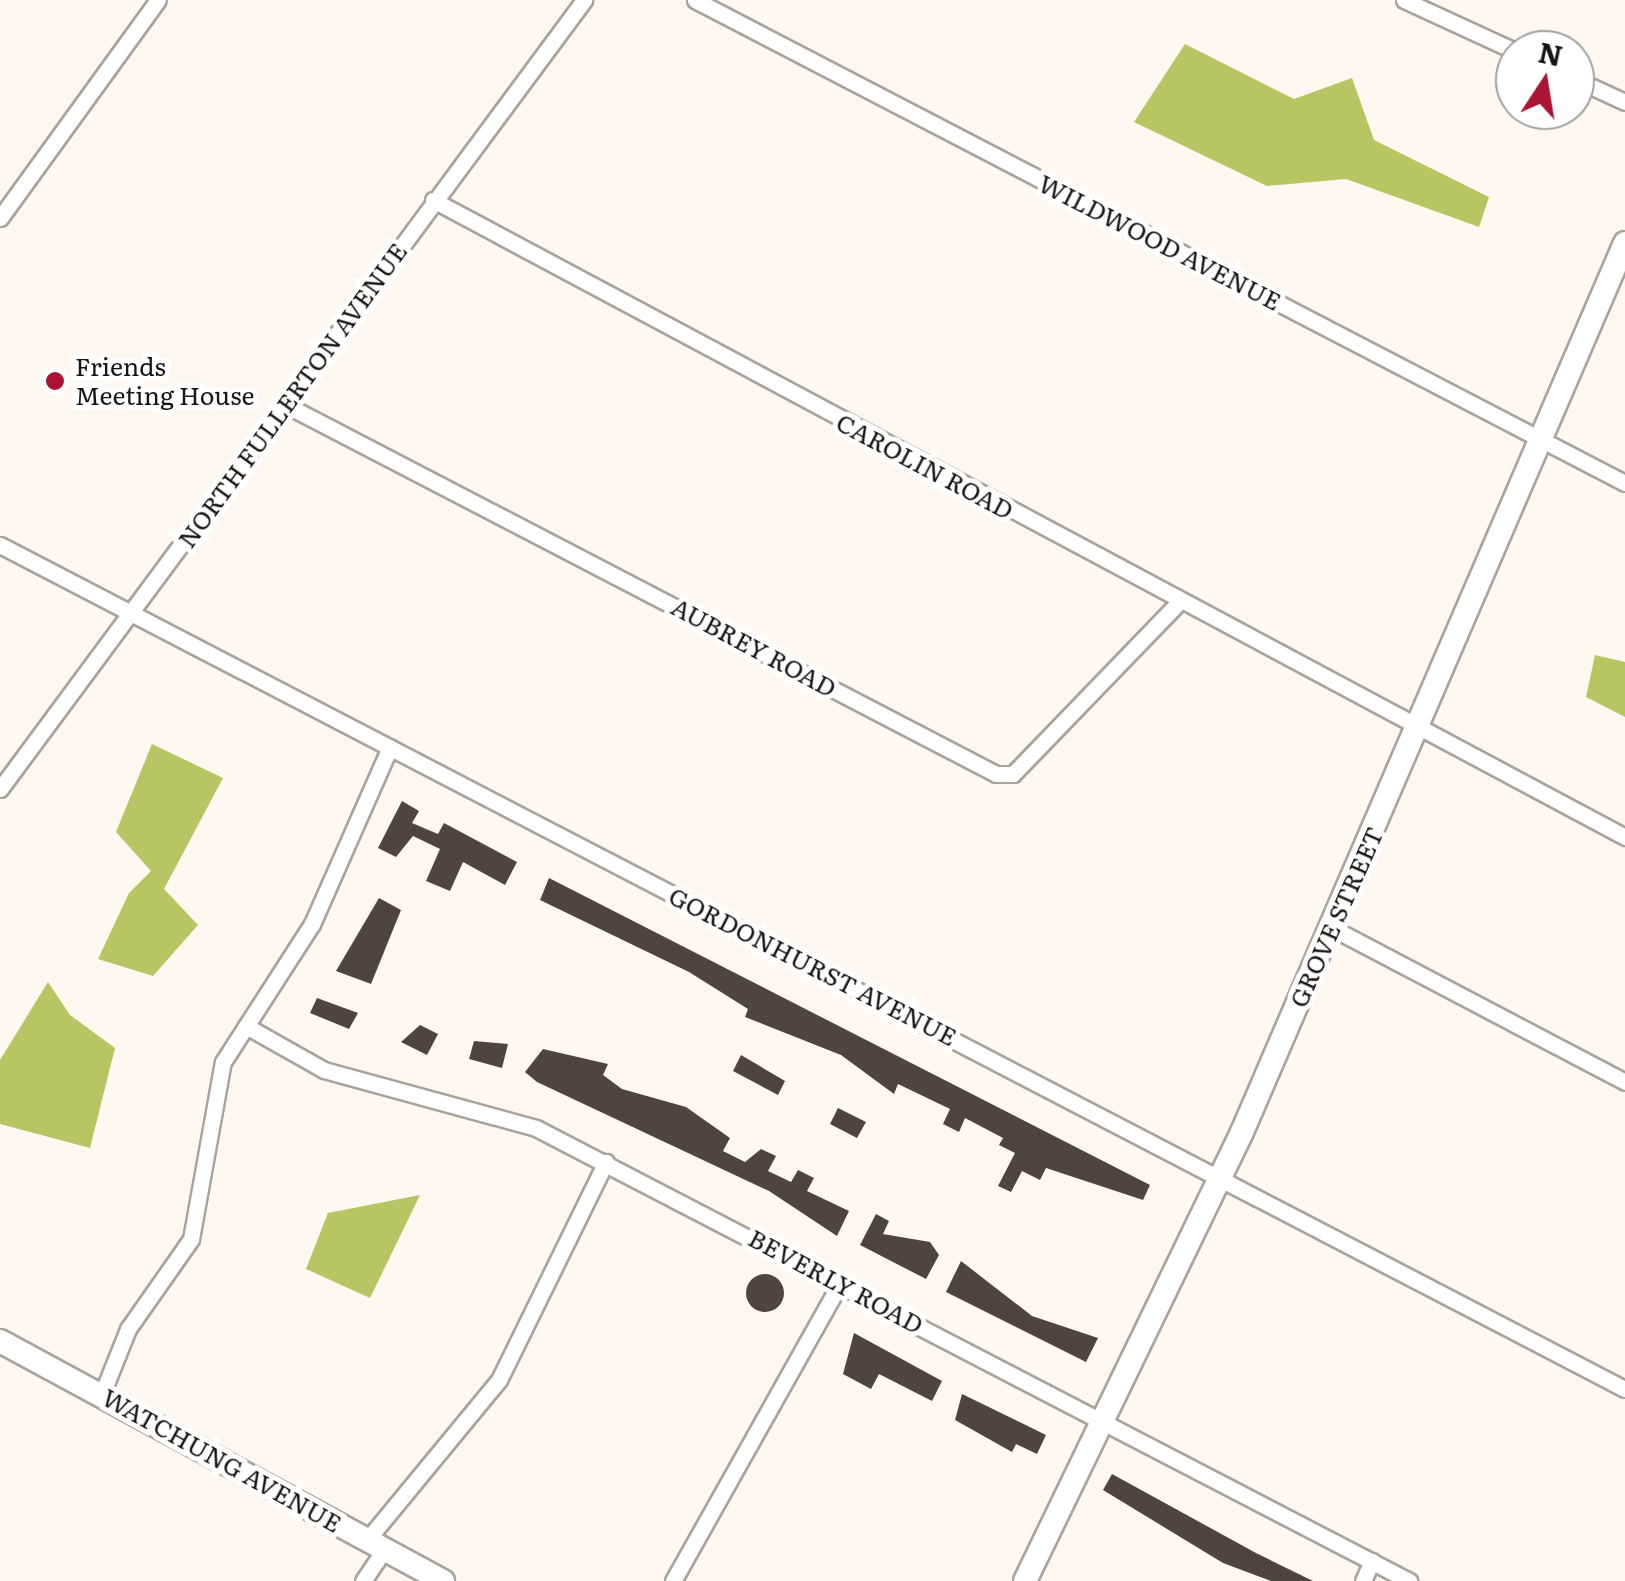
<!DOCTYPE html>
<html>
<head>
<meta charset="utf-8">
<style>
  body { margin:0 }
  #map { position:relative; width:1625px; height:1581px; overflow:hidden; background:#fff8f0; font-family:Literata,serif }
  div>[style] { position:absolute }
  .forest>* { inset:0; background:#b7c562 }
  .building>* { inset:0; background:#4c463f }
  .round { border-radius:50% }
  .roads { filter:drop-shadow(2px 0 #aaa39b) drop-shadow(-2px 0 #aaa39b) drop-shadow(0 2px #aaa39b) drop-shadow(0 -2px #aaa39b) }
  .street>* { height:15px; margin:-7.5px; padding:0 7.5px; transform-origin:7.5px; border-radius:7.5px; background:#fff }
  .secondary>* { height:22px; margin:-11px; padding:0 11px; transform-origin:11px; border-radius:11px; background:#fff }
  .dots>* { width:28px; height:28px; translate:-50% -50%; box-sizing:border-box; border:5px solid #fff; border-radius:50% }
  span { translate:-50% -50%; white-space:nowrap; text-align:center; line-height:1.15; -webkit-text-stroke:10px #fff; paint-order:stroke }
  .street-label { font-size:25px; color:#171411 }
  .poi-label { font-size:25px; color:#171411 }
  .left { translate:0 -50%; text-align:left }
  .north { position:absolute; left:1495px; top:30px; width:100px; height:100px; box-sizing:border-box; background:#fff; border:2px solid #a2a1a0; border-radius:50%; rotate:12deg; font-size:28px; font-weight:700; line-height:40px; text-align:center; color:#171411 }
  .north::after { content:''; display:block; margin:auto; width:35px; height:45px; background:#aa1332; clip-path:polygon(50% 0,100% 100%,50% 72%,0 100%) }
</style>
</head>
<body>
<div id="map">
  <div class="forest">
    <div style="clip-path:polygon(1185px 44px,1294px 99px,1352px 78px,1374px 140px,1489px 197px,1479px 227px,1346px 179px,1267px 186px,1134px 122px)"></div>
    <div style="clip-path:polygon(1595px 655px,1625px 662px,1625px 717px,1586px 697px)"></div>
    <div style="clip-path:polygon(152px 744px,223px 778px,164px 889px,198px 925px,153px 976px,98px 959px,129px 893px,151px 871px,116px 832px)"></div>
    <div style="clip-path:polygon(48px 982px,70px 1015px,115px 1048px,90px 1148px,0 1124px,0 1060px)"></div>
    <div style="clip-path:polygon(420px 1195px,370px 1298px,306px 1269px,328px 1213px)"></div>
  </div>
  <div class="building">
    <div style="clip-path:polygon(402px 801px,419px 811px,412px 823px,438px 834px,444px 823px,517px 862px,505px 885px,463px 862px,450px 891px,426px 881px,440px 849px,413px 836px,396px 857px,378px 848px)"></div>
    <div style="clip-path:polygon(549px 878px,1150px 1185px,1143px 1200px,1046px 1168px,1040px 1180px,1022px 1171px,1011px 1192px,998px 1186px,1015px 1153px,999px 1145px,1003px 1138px,965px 1118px,959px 1132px,943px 1124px,950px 1109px,898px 1084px,894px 1094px,841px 1055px,745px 1017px,748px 1009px,689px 972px,540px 900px)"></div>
    <div style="clip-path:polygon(379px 898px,401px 910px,371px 984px,336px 971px)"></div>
    <div style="clip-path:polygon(317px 998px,358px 1013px,349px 1029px,310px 1013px)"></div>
    <div style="clip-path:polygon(420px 1025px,438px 1034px,427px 1055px,401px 1042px)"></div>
    <div style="clip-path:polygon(474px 1041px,508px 1044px,502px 1068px,469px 1059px)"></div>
    <div style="clip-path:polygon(543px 1049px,608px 1064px,603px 1075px,622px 1089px,686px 1107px,730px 1138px,723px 1151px,745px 1162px,761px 1149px,776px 1156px,768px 1171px,791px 1182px,798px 1170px,814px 1178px,807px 1191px,849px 1211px,837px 1236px,769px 1191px,537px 1082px,525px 1072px)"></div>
    <div style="clip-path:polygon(741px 1055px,785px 1081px,778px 1095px,733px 1071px)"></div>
    <div style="clip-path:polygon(838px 1108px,866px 1122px,857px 1138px,830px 1124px)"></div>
    <div style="clip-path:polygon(876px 1214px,889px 1221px,883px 1234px,930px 1242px,939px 1255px,926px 1279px,860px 1245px)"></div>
    <div style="clip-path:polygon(961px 1261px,1032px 1316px,1098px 1338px,1086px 1362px,946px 1292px)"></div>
    <div class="round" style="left:746px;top:1274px;width:38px;height:38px"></div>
    <div style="clip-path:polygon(854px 1333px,942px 1381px,932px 1401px,879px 1374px,871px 1389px,843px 1374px)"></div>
    <div style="clip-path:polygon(962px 1394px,1046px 1435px,1037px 1454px,1016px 1444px,1012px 1452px,955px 1420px)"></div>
    <div style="clip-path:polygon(1112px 1474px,1256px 1553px,1313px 1581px,1271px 1581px,1223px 1563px,1103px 1490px)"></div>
  </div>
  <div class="roads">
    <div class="street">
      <div style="left:695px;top:0;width:1048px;rotate:27.45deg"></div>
      <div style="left:1404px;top:0;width:122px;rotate:24.7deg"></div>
      <div style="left:1575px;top:79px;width:55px;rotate:24.7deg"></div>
      <div style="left:433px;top:200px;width:1352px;rotate:28.12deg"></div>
      <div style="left:0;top:218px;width:269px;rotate:-54.1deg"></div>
      <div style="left:286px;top:405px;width:800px;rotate:27.46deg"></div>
      <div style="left:996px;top:774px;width:17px"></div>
      <div style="left:1013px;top:774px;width:238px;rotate:-46deg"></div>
      <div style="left:0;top:545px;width:1831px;rotate:27.45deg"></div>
      <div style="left:0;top:789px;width:982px;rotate:-53.49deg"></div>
      <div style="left:1332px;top:928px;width:331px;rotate:27.7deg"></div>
      <div style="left:246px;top:1026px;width:90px;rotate:29.4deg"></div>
      <div style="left:324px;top:1070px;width:220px;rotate:15.3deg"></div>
      <div style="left:536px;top:1128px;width:984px;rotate:27.42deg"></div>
      <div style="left:102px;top:1394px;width:70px;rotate:-68.2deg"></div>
      <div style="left:128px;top:1329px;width:110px;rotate:-55deg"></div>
      <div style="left:191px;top:1239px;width:180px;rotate:-79.8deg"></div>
      <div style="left:223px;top:1062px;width:164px;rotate:-57.2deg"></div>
      <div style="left:312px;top:924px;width:193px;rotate:-66.2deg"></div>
      <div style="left:367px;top:1540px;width:207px;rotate:-50.5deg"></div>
      <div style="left:499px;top:1380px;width:243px;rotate:-63.9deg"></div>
      <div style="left:363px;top:1581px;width:37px;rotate:-56deg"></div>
      <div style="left:673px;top:1581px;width:342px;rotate:-60.7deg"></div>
      <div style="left:1363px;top:1581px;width:22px;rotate:-66deg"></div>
    </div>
    <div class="secondary">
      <div style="left:0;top:1341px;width:504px;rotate:28.45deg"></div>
      <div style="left:1025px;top:1581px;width:499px;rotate:-64.2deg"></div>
      <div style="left:1242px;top:1132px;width:968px;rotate:-66.69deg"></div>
    </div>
  </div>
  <div class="dots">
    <div style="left:55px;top:381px;background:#aa1332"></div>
  </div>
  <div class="street-label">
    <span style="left:1160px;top:242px;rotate:27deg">WILDWOOD AVENUE</span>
    <span style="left:292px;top:395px;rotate:-54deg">NORTH FULLERTON AVENUE</span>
    <span style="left:925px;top:466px;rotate:28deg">CAROLIN ROAD</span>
    <span style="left:754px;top:647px;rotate:28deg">AUBREY ROAD</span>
    <span style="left:1336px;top:917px;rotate:-66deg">GROVE STREET</span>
    <span style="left:813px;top:966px;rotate:27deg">GORDONHURST AVENUE</span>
    <span style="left:836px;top:1281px;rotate:28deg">BEVERLY ROAD</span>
    <span style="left:222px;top:1460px;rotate:29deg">WATCHUNG AVENUE</span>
  </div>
  <div class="poi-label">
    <span class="left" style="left:75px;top:381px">Friends<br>Meeting House</span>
  </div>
  <div class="north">N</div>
</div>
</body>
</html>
